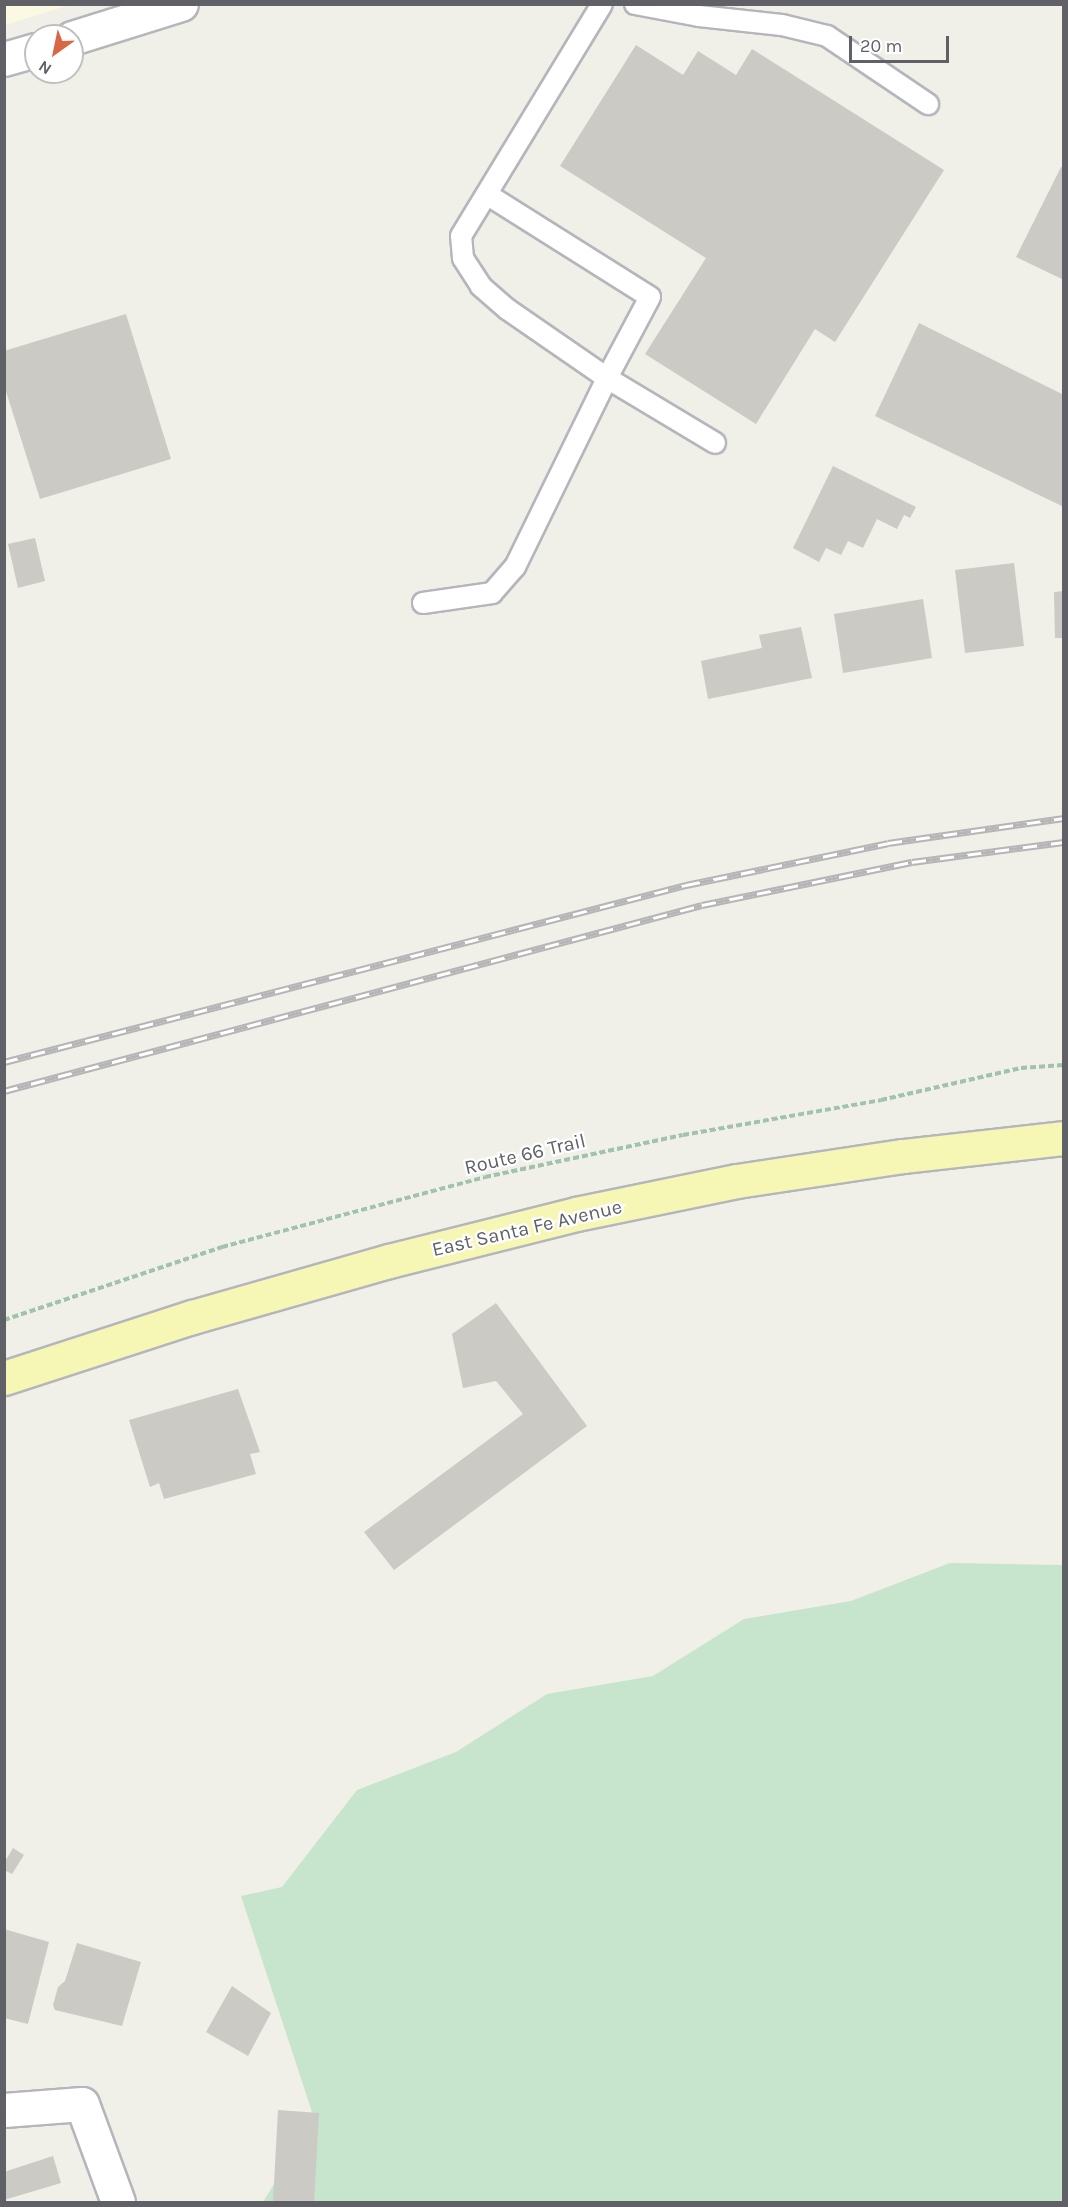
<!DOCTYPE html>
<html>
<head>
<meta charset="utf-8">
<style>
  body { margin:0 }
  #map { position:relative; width:1068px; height:2207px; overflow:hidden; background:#f0efe8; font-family:Karla,sans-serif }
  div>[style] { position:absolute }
  .commercial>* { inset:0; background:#fbf9e2 }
  .green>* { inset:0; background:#c7e4cc }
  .building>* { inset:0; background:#cbcac4 }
  .path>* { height:4px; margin-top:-2px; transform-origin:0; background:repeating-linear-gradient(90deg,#a0c2af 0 6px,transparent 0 9px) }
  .roads { filter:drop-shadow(2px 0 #b5b6bb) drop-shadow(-2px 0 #b5b6bb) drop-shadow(0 2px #b5b6bb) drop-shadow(0 -2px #b5b6bb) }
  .lane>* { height:20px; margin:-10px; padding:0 10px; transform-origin:10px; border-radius:10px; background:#fff }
  .street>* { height:33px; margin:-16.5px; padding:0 16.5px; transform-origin:16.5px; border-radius:16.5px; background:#fff }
  .secondary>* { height:33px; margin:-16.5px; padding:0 16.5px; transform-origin:16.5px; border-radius:16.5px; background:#fff }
  .primary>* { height:33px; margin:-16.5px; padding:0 16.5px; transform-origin:16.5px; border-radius:16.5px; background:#f7f7b5 }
  .rail>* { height:7px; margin-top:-3.5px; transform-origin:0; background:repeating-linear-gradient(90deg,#fff 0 14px,#b5b5b7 0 28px); box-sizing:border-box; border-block:2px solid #b5b5b7 }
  span { translate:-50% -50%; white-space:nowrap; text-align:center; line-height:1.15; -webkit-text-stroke:4.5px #fff; paint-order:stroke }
  .street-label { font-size:20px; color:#5f6167 }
  .frame { position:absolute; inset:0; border:6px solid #5f6167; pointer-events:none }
  .north { position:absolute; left:24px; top:24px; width:60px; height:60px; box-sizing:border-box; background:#fff; border:2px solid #bfc0c2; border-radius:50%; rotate:213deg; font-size:16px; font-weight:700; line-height:24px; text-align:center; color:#5f6167 }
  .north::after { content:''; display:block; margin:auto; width:21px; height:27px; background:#d96745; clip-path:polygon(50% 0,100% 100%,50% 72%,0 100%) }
  .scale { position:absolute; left:849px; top:36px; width:100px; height:27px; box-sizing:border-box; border:3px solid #5f6167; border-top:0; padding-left:8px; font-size:18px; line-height:21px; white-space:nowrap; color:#5f6167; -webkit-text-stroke:4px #fff; paint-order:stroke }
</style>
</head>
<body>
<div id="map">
  <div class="commercial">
    <div style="clip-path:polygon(5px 4px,70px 4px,70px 5px,5px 25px)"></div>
  </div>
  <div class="green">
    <div style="clip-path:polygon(950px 1563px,1063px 1565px,1063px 2202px,263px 2202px,314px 2118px,241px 1896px,282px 1887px,357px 1790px,456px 1752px,547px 1694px,653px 1676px,744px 1619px,851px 1601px)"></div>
  </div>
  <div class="building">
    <div style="clip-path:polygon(636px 45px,683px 75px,698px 51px,736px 75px,752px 49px,944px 170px,835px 342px,815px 329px,756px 424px,645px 354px,706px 258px,560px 166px)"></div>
    <div style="clip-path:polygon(1061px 167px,1064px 168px,1064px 280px,1016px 257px)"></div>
    <div style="clip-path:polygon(126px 314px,171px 459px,40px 499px,4px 385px,4px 351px)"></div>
    <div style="clip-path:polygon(919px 323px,1064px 395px,1064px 507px,875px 416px)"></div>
    <div style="clip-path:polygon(833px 466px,916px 507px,910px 518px,904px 515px,897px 529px,877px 519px,863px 548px,848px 541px,841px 555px,826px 548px,819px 562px,793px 548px)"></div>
    <div style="clip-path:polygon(35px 538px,45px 581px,18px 588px,8px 544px)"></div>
    <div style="clip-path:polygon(1014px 563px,1024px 646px,965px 653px,955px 570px)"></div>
    <div style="clip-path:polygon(1064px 591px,1064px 638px,1055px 638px,1054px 592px)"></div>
    <div style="clip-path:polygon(923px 599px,932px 658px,843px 673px,834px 614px)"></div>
    <div style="clip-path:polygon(801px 627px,812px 678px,708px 699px,701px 661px,762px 648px,759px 635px)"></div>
    <div style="clip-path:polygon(496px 1303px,587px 1426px,394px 1570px,364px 1532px,523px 1414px,496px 1381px,463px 1388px,452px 1334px)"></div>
    <div style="clip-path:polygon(238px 1389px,260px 1452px,250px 1454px,256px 1474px,164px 1499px,159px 1483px,150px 1487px,129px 1420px)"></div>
    <div style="clip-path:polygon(13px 1848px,24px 1855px,12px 1874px,4px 1870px,4px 1863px)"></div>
    <div style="clip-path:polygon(4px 1929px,49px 1942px,28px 2024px,4px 2018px)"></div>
    <div style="clip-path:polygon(77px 1943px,141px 1962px,122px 2026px,55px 2010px,53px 2005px,58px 1987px,65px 1981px)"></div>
    <div style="clip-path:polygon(232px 1986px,271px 2013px,248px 2056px,206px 2032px)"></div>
    <div style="clip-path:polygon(278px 2110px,319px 2113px,314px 2202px,273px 2202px)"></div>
    <div style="clip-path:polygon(53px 2156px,61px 2183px,4px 2200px,4px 2172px)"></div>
  </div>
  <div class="path">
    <div style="left:4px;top:1320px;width:230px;rotate:-18.5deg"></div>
    <div style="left:222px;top:1247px;width:272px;rotate:-14.9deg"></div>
    <div style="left:485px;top:1177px;width:202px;rotate:-12deg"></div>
    <div style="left:683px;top:1135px;width:201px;rotate:-10deg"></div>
    <div style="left:881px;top:1100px;width:144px;rotate:-12.9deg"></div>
    <div style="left:1021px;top:1068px;width:43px;rotate:-4deg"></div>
  </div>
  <div class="roads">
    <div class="lane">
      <div style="left:635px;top:4px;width:65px;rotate:10.6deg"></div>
      <div style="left:699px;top:16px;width:83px;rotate:6.2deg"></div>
      <div style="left:782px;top:25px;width:46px;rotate:13.7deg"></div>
      <div style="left:827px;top:36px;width:122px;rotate:34deg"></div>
      <div style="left:488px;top:195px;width:191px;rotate:32.2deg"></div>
      <div style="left:650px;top:297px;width:92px;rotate:118deg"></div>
      <div style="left:607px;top:378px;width:121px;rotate:-145.4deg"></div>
      <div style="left:507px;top:309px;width:35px;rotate:-139deg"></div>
      <div style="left:481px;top:286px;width:33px;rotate:-123deg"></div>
      <div style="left:463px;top:258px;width:22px;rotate:-95deg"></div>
      <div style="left:461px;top:236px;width:271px;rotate:-58.7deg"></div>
      <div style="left:423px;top:603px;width:70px;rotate:-8.2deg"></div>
      <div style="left:492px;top:593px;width:35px;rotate:-49deg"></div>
      <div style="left:515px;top:567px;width:210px;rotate:-64deg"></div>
      <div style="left:607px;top:378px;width:126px;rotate:31deg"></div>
    </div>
    <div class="street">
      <div style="left:4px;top:2110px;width:78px;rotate:-4.4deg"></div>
      <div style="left:82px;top:2104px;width:104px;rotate:69.8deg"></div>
    </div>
    <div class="secondary">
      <div style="left:72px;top:38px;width:114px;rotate:-17.3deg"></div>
      <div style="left:4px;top:59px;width:33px;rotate:-16deg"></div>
    </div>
    <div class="primary">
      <div style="left:4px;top:1378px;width:198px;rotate:-18deg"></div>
      <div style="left:192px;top:1317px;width:205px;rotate:-15.9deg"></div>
      <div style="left:389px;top:1261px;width:193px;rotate:-14.1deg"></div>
      <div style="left:576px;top:1214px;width:164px;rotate:-11.6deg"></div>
      <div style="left:737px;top:1181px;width:168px;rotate:-8.6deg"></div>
      <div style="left:903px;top:1156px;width:162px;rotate:-6.4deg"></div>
    </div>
  </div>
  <div class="rail">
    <div style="left:4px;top:1062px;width:705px;rotate:-14.55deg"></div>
    <div style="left:686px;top:885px;width:206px;rotate:-11.7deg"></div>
    <div style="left:888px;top:843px;width:178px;rotate:-8.1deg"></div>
    <div style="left:4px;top:1091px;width:722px;rotate:-14.92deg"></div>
    <div style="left:702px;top:905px;width:214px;rotate:-11.6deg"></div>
    <div style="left:912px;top:862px;width:153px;rotate:-7.5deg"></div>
  </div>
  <div class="street-label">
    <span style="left:525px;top:1154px;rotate:-13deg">Route 66 Trail</span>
    <span style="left:527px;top:1228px;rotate:-13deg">East Santa Fe Avenue</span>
  </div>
  <div class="frame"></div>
  <div class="north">N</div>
  <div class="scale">20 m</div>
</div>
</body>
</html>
